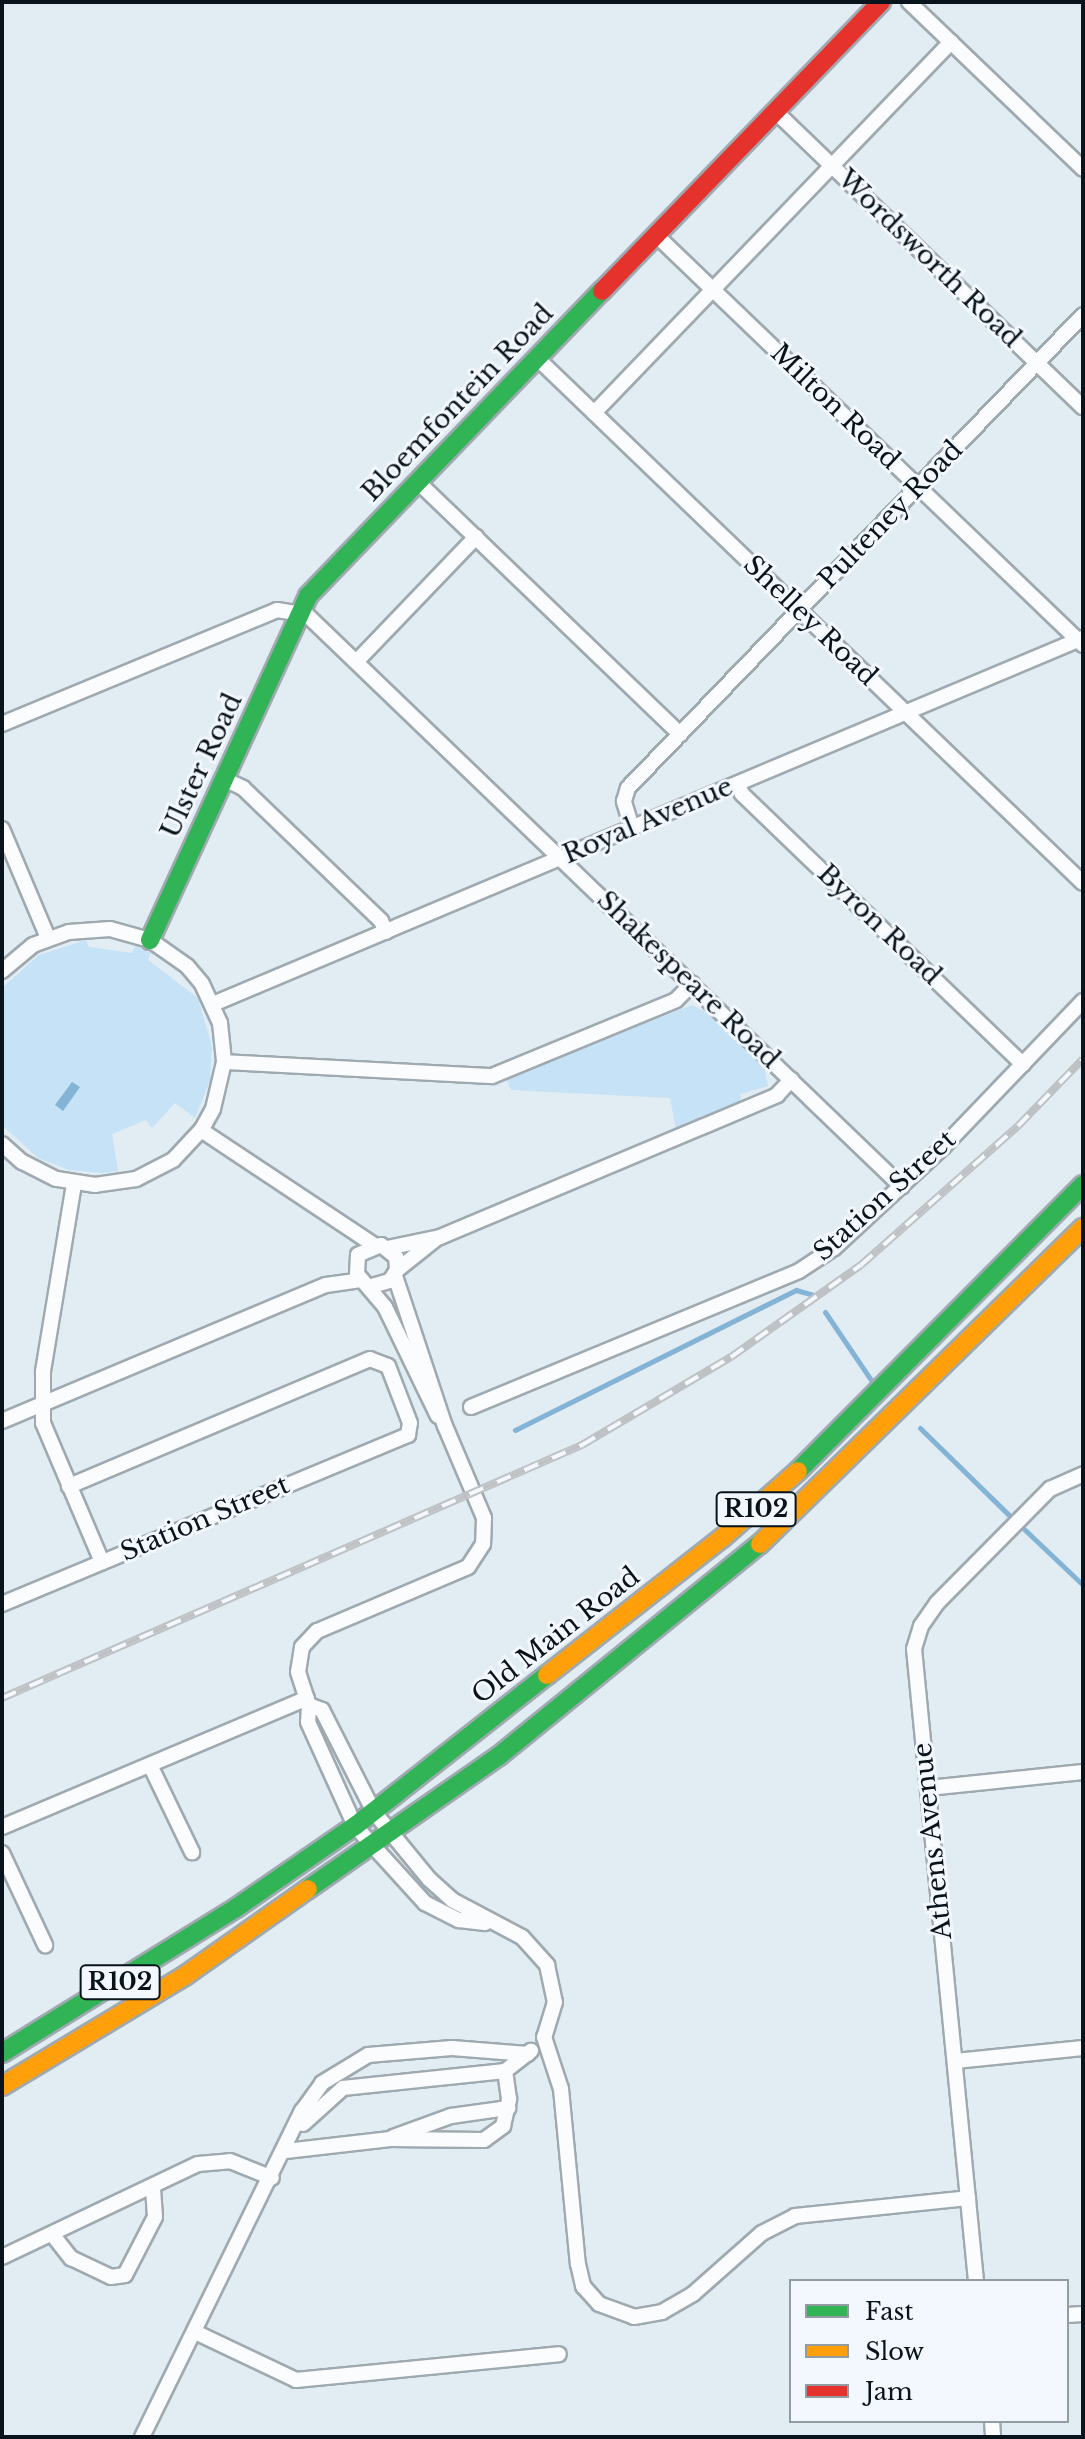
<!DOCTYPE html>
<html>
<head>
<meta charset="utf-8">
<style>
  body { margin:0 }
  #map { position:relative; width:1085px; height:2439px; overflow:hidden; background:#e2ecf3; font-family:"Libre Baskerville",serif }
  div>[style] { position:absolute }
  .green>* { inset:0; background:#c6e2f6 }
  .water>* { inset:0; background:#83b4d6 }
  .stream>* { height:5px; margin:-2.5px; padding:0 2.5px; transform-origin:2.5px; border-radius:2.5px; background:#83b4d6 }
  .roads { filter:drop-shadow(2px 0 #9fa9b0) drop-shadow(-2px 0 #9fa9b0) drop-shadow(0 2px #9fa9b0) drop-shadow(0 -2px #9fa9b0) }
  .street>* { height:14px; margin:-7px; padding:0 7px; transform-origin:7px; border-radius:7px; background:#fbfcfd }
  .fast>* { height:18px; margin:-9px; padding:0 9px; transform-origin:9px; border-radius:9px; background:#30b455 }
  .slow>* { height:18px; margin:-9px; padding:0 9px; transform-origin:9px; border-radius:9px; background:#ff9f0a }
  .jam>* { height:18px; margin:-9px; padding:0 9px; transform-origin:9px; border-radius:9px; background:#e5322d }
  .rail>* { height:8px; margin-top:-4px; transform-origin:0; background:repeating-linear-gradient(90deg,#f2f8fd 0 15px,#bec2c4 0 30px); box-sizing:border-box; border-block:2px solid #bec2c4 }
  span { translate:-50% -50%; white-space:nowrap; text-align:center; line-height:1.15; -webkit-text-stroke:6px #f2f8fd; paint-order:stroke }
  .shield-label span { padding:2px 6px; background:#f2f8fd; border:2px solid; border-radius:6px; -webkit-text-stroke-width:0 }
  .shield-label { font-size:24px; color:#08131b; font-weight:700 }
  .street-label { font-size:26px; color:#08131b }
  .frame { position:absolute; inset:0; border:4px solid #08131b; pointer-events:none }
  .legend { position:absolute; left:789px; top:2279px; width:280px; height:144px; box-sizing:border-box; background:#f2f8fd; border:2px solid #949ca3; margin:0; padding:10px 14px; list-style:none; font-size:24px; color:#08131b }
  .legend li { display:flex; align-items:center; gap:16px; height:40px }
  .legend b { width:40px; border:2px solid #949ca3 }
</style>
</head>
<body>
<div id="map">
  <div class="green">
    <div style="clip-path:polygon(86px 940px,89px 947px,132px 953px,135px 946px,151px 953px,148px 960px,198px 998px,212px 1047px,210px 1081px,195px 1118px,175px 1103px,152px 1128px,146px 1120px,112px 1134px,118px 1171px,101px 1173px,69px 1170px,38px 1158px,2px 1125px,2px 988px,39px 955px)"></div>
    <div style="clip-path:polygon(692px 1005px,716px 1017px,764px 1065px,768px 1086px,740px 1094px,741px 1102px,676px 1129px,670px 1098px,511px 1090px,506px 1079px)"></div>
  </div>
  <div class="water">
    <div style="clip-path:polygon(72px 1082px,80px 1087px,63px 1111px,55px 1105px)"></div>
  </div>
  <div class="stream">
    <div style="left:825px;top:1312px;width:82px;rotate:55.9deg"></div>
    <div style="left:920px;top:1428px;width:126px;rotate:44.4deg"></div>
    <div style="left:515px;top:1430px;width:314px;rotate:-26.5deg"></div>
    <div style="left:796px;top:1290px;width:18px;rotate:16deg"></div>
    <div style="left:1024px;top:1529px;width:81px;rotate:43.5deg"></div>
  </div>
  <div class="roads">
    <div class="street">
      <div style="left:909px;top:2px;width:241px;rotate:43.8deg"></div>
      <div style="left:775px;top:111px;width:427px;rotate:43.9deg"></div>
      <div style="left:656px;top:235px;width:592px;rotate:43.84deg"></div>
      <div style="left:537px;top:358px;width:757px;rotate:43.88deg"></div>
      <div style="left:594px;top:413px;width:515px;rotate:-46.1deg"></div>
      <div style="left:418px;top:482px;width:364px;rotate:43.9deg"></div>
      <div style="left:357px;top:661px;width:172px;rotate:-46.2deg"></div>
      <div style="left:2px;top:724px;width:298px;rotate:-22.5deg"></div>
      <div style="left:277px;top:610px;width:30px;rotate:9deg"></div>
      <div style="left:307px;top:615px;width:825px;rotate:43.87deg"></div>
      <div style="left:224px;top:779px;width:21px;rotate:25deg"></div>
      <div style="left:243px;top:788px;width:192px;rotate:43.9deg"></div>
      <div style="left:381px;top:921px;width:12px;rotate:66deg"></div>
      <div style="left:737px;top:784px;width:11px;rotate:63deg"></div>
      <div style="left:742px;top:794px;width:390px;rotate:43.9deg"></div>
      <div style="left:632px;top:828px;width:28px;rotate:-107deg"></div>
      <div style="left:624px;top:801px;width:14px;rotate:-73deg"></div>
      <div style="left:628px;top:788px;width:656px;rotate:-46.11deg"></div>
      <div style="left:2px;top:829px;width:118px;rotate:67.1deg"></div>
      <div style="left:2px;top:971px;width:40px;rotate:-40deg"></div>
      <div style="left:33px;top:945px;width:38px;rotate:-20deg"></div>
      <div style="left:69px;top:932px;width:41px;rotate:-4.2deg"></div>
      <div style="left:110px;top:929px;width:41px;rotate:15.4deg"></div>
      <div style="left:150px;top:940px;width:45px;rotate:35.1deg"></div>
      <div style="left:187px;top:966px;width:23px;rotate:50deg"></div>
      <div style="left:202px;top:984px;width:43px;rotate:65.2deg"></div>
      <div style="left:220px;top:1023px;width:39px;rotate:84deg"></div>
      <div style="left:224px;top:1062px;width:48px;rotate:103.2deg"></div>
      <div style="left:213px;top:1109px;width:23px;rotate:119deg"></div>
      <div style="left:202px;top:1129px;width:42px;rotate:133.1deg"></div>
      <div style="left:173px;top:1160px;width:42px;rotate:152.8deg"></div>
      <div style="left:136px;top:1179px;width:41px;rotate:171.7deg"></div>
      <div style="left:95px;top:1185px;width:39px;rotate:-171deg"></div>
      <div style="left:56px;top:1179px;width:38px;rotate:-153deg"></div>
      <div style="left:22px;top:1162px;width:27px;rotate:-138deg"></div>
      <div style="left:213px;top:1004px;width:944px;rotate:-22.82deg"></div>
      <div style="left:224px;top:1062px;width:268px;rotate:3deg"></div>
      <div style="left:492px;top:1076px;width:199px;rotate:-22.4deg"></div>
      <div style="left:676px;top:1000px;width:23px;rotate:-45deg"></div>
      <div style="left:201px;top:1130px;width:208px;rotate:33.6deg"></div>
      <div style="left:74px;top:1184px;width:191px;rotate:99.4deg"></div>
      <div style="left:43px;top:1372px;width:51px;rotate:90deg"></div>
      <div style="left:43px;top:1423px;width:151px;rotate:67deg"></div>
      <div style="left:387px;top:1248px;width:54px;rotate:-11.7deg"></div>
      <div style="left:440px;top:1237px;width:366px;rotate:-22.8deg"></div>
      <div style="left:777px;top:1095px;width:21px;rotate:-47deg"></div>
      <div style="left:397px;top:1270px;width:50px;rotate:-38.5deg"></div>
      <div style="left:395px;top:1276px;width:158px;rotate:71.6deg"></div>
      <div style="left:445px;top:1426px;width:100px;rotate:67deg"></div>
      <div style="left:484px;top:1518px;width:26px;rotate:92deg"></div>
      <div style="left:483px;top:1544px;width:27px;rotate:123deg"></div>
      <div style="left:468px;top:1567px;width:164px;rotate:157deg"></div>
      <div style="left:317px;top:1631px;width:22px;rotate:133deg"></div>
      <div style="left:302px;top:1647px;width:25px;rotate:99deg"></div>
      <div style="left:298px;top:1672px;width:35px;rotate:72deg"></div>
      <div style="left:309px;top:1705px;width:17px;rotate:93deg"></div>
      <div style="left:308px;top:1722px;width:114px;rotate:65.7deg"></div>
      <div style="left:355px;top:1826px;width:104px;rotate:47.7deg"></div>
      <div style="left:425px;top:1903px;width:38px;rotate:27deg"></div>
      <div style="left:459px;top:1920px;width:26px;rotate:7deg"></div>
      <div style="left:372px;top:1286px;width:19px;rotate:-16deg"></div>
      <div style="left:390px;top:1281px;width:13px;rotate:-58deg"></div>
      <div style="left:397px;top:1270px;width:13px;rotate:-94deg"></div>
      <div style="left:396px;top:1257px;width:19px;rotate:-141deg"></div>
      <div style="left:381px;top:1245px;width:25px;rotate:157deg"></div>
      <div style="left:358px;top:1255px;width:19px;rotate:93deg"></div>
      <div style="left:357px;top:1274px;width:43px;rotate:49.7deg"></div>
      <div style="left:385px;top:1307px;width:121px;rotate:64.1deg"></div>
      <div style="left:471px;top:1407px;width:355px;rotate:-22.5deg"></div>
      <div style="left:799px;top:1271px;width:42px;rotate:-33.3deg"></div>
      <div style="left:834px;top:1248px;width:150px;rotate:-42.8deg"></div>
      <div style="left:944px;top:1146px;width:201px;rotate:-46.2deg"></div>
      <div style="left:2px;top:1421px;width:351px;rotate:-22.8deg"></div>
      <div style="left:326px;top:1285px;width:35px;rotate:-8deg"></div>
      <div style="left:2px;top:1604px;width:440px;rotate:-22.6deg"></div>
      <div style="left:408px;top:1435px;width:12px;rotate:-81deg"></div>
      <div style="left:410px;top:1423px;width:61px;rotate:-111.1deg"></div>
      <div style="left:388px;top:1366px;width:19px;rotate:-159deg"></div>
      <div style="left:370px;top:1359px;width:327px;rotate:157.1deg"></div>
      <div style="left:309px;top:1705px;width:14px;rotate:21deg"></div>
      <div style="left:322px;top:1710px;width:114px;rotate:63deg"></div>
      <div style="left:374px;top:1812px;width:87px;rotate:50.6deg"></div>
      <div style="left:429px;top:1879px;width:31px;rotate:42deg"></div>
      <div style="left:452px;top:1900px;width:79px;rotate:27.9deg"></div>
      <div style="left:522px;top:1937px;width:38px;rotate:48deg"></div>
      <div style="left:547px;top:1965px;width:38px;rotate:78deg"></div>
      <div style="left:555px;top:2002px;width:37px;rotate:107deg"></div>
      <div style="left:544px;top:2037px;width:55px;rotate:71.9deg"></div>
      <div style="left:561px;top:2089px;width:176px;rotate:84.5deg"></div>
      <div style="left:578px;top:2264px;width:23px;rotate:77deg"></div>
      <div style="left:583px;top:2286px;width:24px;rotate:48deg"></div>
      <div style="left:599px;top:2304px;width:37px;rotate:20deg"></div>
      <div style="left:634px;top:2317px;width:28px;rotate:-10deg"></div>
      <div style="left:662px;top:2312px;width:36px;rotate:-30deg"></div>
      <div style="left:693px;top:2294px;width:92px;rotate:-41.5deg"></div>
      <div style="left:762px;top:2233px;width:37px;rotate:-27deg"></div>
      <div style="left:795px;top:2216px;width:174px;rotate:-5.9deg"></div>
      <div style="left:150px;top:1765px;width:97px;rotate:64.2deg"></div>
      <div style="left:928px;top:1788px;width:156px;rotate:-5.9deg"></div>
      <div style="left:2px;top:1827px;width:331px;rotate:-22.9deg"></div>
      <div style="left:2px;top:1853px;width:102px;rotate:64.9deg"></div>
      <div style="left:955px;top:2061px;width:129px;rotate:-5.8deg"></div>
      <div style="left:303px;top:2124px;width:54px;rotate:-42deg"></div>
      <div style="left:343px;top:2088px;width:163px;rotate:-6deg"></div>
      <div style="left:505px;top:2071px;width:33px;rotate:-38deg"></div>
      <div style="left:393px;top:2137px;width:62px;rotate:-19.9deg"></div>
      <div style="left:451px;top:2116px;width:58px;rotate:-8deg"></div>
      <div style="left:286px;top:2151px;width:105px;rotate:-6.6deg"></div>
      <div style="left:390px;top:2139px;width:94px;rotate:0.6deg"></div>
      <div style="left:484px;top:2140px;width:24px;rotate:-36deg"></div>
      <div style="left:503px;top:2126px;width:28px;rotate:-77deg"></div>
      <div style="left:509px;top:2099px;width:28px;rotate:-98deg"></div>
      <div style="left:52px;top:2234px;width:31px;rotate:52deg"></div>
      <div style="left:71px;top:2258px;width:44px;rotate:25.4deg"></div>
      <div style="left:111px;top:2277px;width:14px;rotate:-8deg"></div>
      <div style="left:125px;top:2275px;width:65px;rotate:-62.7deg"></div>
      <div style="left:155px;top:2217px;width:30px;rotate:-94deg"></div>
      <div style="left:2px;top:2257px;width:217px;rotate:-25.4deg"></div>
      <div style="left:198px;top:2164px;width:32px;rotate:-5deg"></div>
      <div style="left:230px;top:2161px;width:45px;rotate:22deg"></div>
      <div style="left:976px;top:2281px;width:635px;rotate:-95.6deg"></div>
      <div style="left:914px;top:1649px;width:24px;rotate:-73deg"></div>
      <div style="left:921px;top:1626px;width:28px;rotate:-55deg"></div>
      <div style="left:937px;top:1603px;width:161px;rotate:-45.3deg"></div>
      <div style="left:1050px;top:1489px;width:36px;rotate:-24deg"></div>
      <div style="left:1067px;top:2315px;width:16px;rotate:-4deg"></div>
      <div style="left:195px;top:2332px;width:112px;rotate:25.4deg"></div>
      <div style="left:296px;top:2380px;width:264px;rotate:-5.6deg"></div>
      <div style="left:992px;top:2421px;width:16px;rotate:86deg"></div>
      <div style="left:142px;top:2437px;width:363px;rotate:-63.9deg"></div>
      <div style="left:302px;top:2111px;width:34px;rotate:-54deg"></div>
      <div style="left:322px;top:2083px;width:54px;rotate:-31.3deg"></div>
      <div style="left:368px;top:2055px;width:84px;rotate:-4.8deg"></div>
      <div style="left:452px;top:2048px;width:76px;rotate:4.5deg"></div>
    </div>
    <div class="fast">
      <div style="left:150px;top:940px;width:379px;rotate:-65.3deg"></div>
      <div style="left:308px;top:596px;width:424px;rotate:-46.1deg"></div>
      <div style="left:798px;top:1471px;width:404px;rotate:-45.1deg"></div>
      <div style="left:308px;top:1889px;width:234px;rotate:-34.9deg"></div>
      <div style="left:500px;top:1755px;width:335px;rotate:-39.1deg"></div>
      <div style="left:2px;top:2053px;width:275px;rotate:-31.8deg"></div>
      <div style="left:236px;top:1908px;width:145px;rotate:-34.6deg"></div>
      <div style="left:355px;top:1826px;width:244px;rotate:-38.2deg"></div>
    </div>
    <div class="slow">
      <div style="left:760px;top:1544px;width:452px;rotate:-44.4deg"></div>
      <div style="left:547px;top:1675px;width:222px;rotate:-38.1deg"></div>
      <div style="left:722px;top:1538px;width:101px;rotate:-41.4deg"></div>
      <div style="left:2px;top:2086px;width:215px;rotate:-31.1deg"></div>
      <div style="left:186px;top:1975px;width:149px;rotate:-35.2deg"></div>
    </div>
    <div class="jam">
      <div style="left:602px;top:291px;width:402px;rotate:-46deg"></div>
    </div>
  </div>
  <div class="rail">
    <div style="left:2px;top:1698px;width:633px;rotate:-23.57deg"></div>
    <div style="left:582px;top:1445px;width:173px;rotate:-30.6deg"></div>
    <div style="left:731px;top:1357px;width:159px;rotate:-35.3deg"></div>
    <div style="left:861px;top:1265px;width:210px;rotate:-41.5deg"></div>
    <div style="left:1018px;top:1126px;width:93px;rotate:-45.9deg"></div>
  </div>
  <div class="shield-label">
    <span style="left:756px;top:1509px">R102</span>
    <span style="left:120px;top:1982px">R102</span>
  </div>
  <div class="street-label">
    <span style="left:929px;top:259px;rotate:44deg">Wordsworth Road</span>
    <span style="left:458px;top:403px;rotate:-46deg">Bloemfontein Road</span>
    <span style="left:835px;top:407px;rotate:44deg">Milton Road</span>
    <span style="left:891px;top:515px;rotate:-46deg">Pulteney Road</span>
    <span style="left:810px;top:621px;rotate:44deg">Shelley Road</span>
    <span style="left:202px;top:766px;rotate:-65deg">Ulster Road</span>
    <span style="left:648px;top:821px;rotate:-23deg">Royal Avenue</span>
    <span style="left:879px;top:925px;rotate:44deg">Byron Road</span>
    <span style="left:688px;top:980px;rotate:44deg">Shakespeare Road</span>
    <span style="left:885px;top:1196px;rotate:-42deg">Station Street</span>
    <span style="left:205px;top:1519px;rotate:-23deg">Station Street</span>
    <span style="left:556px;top:1636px;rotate:-38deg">Old Main Road</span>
    <span style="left:933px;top:1841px;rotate:-96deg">Athens Avenue</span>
  </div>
  <div class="frame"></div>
  <ul class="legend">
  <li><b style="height:10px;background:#30b455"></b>Fast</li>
  <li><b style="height:10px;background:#ff9f0a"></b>Slow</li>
  <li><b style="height:10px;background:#e5322d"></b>Jam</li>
  </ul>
</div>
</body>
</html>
